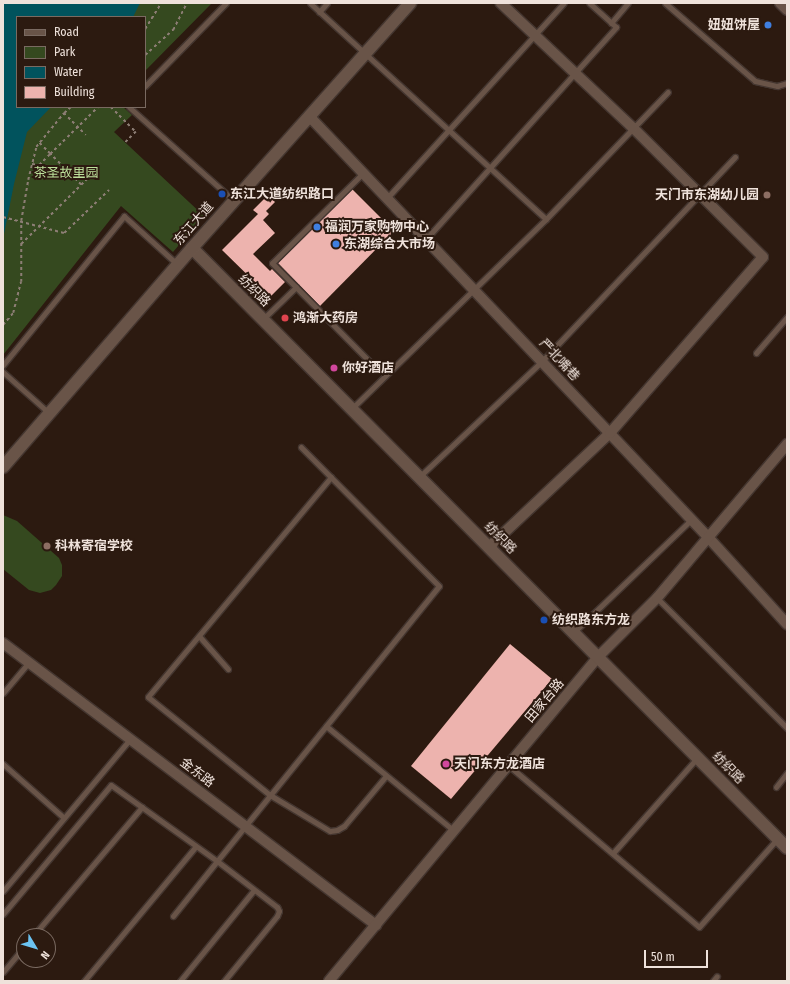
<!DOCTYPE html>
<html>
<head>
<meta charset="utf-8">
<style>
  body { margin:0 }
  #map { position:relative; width:790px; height:984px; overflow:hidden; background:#2c1a10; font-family:"Fira Sans Condensed","Noto Sans SC",sans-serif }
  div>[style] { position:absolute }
  .green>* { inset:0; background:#35491f }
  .water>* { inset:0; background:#01535d }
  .building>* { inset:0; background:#edb3ae }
  .path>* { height:1.5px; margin-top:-0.75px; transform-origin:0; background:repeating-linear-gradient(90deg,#8d7e75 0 3px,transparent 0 6px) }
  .roads { filter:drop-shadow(1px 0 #443630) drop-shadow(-1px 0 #443630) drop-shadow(0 1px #443630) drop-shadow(0 -1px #443630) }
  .service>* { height:5px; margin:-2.5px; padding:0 2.5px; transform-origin:2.5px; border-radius:2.5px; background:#695448 }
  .minor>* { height:10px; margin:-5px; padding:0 5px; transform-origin:5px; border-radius:5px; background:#695448 }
  .tertiary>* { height:12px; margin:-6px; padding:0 6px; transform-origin:6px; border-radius:6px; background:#695448 }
  .dots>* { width:11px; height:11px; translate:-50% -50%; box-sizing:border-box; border:2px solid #2c1a10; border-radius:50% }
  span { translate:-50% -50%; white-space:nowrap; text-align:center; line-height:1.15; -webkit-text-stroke:4px #2c1a10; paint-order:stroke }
  .poi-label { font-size:13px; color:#efe2db; font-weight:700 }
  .right { translate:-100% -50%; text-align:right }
  .left { translate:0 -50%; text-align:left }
  .park-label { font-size:13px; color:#bcdf9a }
  .street-label { font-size:13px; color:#efe2db }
  .frame { position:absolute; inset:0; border:4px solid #efe2db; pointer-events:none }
  .legend { position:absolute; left:16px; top:16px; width:130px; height:92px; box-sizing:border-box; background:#2c1a10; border:1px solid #7a6a61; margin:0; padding:5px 7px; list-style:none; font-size:12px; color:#efe2db }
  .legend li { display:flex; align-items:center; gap:8px; height:20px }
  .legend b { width:20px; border:1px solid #7a6a61 }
  .north { position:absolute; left:16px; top:928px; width:40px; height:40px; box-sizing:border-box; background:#2c1a10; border:1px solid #7a6a61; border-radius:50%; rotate:128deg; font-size:11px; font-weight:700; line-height:16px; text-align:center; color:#efe2db }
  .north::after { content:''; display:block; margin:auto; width:14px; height:18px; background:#6bc3f2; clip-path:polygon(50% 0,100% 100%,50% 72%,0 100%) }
  .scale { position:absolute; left:644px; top:950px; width:64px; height:18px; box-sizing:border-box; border:2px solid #efe2db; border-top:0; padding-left:5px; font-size:12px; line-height:14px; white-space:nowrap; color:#efe2db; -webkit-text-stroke:3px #2c1a10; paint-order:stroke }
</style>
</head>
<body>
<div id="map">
  <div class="green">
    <div style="clip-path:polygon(3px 3px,212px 3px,145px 71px,145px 17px,17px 17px,17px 107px,123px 107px,132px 115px,114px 132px,204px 216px,173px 252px,121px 206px,3px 355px)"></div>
    <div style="clip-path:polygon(3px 515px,17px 521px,59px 558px,62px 565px,62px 576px,56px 585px,51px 590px,40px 593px,29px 590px,3px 569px)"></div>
  </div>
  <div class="water">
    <div style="clip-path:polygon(3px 3px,140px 3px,133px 17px,17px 17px,17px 107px,51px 107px,27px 132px,14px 184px,3px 239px)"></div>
  </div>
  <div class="building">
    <div style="clip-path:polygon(352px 189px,394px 231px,320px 306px,278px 263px)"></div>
    <div style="clip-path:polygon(268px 195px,275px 202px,266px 211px,269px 214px,263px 220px,275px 233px,253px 254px,270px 271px,272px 269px,285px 282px,270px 297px,222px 250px,258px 214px,253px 210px)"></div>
    <div style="clip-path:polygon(510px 644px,552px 679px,451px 799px,411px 766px)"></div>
  </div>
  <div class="path">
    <div style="left:145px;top:29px;width:31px;rotate:-58deg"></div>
    <div style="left:145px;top:55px;width:38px;rotate:-42deg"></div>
    <div style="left:173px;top:30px;width:30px;rotate:-63deg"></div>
    <div style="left:111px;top:107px;width:35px;rotate:45deg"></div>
    <div style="left:136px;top:132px;width:17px;rotate:135deg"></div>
    <div style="left:64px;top:113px;width:31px;rotate:45deg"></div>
    <div style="left:32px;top:164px;width:7px;rotate:8deg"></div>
    <div style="left:39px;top:165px;width:16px;rotate:-45deg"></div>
    <div style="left:50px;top:154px;width:16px;rotate:-135deg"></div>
    <div style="left:81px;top:185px;width:44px;rotate:-135deg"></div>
    <div style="left:50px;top:154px;width:67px;rotate:-44.4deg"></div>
    <div style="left:3px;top:217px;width:63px;rotate:14.7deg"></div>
    <div style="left:64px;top:233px;width:62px;rotate:-43.7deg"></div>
    <div style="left:21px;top:244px;width:100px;rotate:-44.6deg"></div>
    <div style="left:3px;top:325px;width:16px;rotate:-50deg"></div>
    <div style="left:13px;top:313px;width:32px;rotate:-76deg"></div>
    <div style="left:21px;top:282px;width:61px;rotate:-90deg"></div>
    <div style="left:21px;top:221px;width:42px;rotate:-80.3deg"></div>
    <div style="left:28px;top:180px;width:34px;rotate:-76deg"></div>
    <div style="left:36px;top:147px;width:44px;rotate:-50.5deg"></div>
    <div style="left:64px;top:113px;width:9px;rotate:-41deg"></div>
  </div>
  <div class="roads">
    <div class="service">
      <div style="left:310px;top:3px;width:320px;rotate:42.5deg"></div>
      <div style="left:546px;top:219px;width:271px;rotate:135.7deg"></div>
      <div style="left:665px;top:3px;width:119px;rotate:40.9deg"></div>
      <div style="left:755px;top:81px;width:23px;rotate:13deg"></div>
      <div style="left:777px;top:86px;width:10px;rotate:-17deg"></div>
      <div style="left:319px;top:12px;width:12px;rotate:-48deg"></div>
      <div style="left:611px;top:23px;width:26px;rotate:-50deg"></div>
      <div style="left:145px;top:86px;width:116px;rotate:-45.7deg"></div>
      <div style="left:129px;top:107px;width:141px;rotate:41.8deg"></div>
      <div style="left:363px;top:173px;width:128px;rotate:135.3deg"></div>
      <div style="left:272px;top:263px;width:146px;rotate:45.3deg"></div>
      <div style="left:387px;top:198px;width:263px;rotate:-47.8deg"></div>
      <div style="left:546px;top:219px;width:176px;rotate:-46.2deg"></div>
      <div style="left:426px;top:239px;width:285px;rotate:-48.1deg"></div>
      <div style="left:616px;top:27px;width:36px;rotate:-138deg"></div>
      <div style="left:263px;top:319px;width:46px;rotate:-44.1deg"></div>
      <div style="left:756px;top:353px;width:48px;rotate:-49.3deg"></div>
      <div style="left:3px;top:365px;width:192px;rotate:-50.9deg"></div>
      <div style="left:124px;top:216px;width:72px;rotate:42.2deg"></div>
      <div style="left:3px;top:372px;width:62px;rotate:41.7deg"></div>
      <div style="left:331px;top:477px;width:286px;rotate:129.8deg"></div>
      <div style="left:148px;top:697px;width:156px;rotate:38.8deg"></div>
      <div style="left:270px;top:795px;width:70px;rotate:31deg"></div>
      <div style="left:330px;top:831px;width:7px;rotate:-8deg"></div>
      <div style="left:337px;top:830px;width:8px;rotate:-30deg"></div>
      <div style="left:344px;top:826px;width:65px;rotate:-50deg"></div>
      <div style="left:419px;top:477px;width:169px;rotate:-43.3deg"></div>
      <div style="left:542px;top:361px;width:281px;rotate:-46.6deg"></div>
      <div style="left:657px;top:598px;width:184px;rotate:45deg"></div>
      <div style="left:573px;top:633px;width:165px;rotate:-43.8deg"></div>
      <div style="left:199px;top:636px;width:44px;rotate:48.7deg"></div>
      <div style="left:3px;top:693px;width:40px;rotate:-50deg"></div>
      <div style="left:326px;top:726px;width:164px;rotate:39.3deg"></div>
      <div style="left:3px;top:764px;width:81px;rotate:41.5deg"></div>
      <div style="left:508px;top:765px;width:250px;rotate:40.3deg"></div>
      <div style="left:699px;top:927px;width:118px;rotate:-48.4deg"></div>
      <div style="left:776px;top:787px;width:18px;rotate:-52deg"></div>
      <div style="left:613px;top:853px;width:127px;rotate:-48.5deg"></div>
      <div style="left:3px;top:891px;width:198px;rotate:-50.1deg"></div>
      <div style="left:3px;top:914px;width:168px;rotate:-50.1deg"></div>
      <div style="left:111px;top:785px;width:130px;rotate:35.6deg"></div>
      <div style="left:217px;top:861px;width:353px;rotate:-51.1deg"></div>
      <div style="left:439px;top:586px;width:196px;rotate:-134.8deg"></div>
      <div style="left:173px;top:916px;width:70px;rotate:-51.3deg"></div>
      <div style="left:217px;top:861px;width:76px;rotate:37.5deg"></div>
      <div style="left:277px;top:907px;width:4px;rotate:63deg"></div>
      <div style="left:279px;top:911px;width:5px;rotate:112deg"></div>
      <div style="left:277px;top:916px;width:84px;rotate:129.2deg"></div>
      <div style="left:33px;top:936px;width:169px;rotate:-49.8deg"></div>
      <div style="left:3px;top:972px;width:33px;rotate:-50deg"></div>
      <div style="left:84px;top:981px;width:175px;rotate:-50.3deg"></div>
      <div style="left:180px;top:981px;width:117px;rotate:-50.9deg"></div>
      <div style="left:713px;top:981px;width:6px;rotate:-51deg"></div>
    </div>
    <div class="minor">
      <div style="left:780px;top:3px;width:10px;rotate:45deg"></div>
      <div style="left:309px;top:116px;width:580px;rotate:46.54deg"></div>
      <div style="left:708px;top:537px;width:118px;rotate:47.8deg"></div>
      <div style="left:489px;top:547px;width:166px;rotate:-43.3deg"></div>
      <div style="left:610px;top:433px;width:233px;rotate:-49deg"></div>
      <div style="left:763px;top:257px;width:183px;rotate:-135.2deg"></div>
      <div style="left:633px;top:128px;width:182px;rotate:-136.6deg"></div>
      <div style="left:3px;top:643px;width:468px;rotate:37.1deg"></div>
      <div style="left:329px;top:981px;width:421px;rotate:-50.3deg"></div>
      <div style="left:598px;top:657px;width:83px;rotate:-45deg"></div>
      <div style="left:657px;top:598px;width:202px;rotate:-49.8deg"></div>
    </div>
    <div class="tertiary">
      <div style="left:192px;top:248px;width:845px;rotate:45.24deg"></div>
      <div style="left:3px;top:467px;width:289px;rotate:-49.2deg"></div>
      <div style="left:192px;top:248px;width:328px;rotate:-48.3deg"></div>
    </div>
  </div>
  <div class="dots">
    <div style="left:768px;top:25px;background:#3f7fe0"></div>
    <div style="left:222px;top:194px;background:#1a4fb4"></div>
    <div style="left:767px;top:195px;background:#8d6e63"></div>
    <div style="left:317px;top:227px;background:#3f7fe0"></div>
    <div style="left:336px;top:244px;background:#3f7fe0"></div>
    <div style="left:285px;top:318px;background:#e0444e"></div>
    <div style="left:334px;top:368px;background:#d1479c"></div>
    <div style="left:47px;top:546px;background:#8d6e63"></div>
    <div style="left:544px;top:620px;background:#1a4fb4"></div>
    <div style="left:446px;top:764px;background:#d1479c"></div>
  </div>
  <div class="poi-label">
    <span class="right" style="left:760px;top:25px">妞妞饼屋</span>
    <span class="left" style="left:230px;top:194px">东江大道纺织路口</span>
    <span class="right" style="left:759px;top:195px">天门市东湖幼儿园</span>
    <span class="left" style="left:325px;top:227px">福润万家购物中心</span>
    <span class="left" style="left:344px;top:244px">东湖综合大市场</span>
    <span class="left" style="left:293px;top:318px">鸿渐大药房</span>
    <span class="left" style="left:342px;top:368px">你好酒店</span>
    <span class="left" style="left:55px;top:546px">科林寄宿学校</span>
    <span class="left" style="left:552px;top:620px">纺织路东方龙</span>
    <span class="left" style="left:454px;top:764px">天门东方龙酒店</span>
  </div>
  <div class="park-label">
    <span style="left:66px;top:173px">茶圣故里园</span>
  </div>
  <div class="street-label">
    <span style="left:194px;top:224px;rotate:-49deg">东江大道</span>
    <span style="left:254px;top:291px;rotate:45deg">纺织路</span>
    <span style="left:559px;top:360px;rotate:47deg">严北嘴巷</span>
    <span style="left:500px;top:538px;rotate:45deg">纺织路</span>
    <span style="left:545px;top:701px;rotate:-50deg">田家台路</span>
    <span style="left:728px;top:768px;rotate:45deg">纺织路</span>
    <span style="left:197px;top:773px;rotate:37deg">金东路</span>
  </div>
  <div class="frame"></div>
  <ul class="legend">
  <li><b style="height:5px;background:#695448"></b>Road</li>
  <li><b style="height:11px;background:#35491f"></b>Park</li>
  <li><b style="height:11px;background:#01535d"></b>Water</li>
  <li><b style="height:11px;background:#edb3ae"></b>Building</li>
  </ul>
  <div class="north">N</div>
  <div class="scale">50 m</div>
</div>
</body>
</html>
